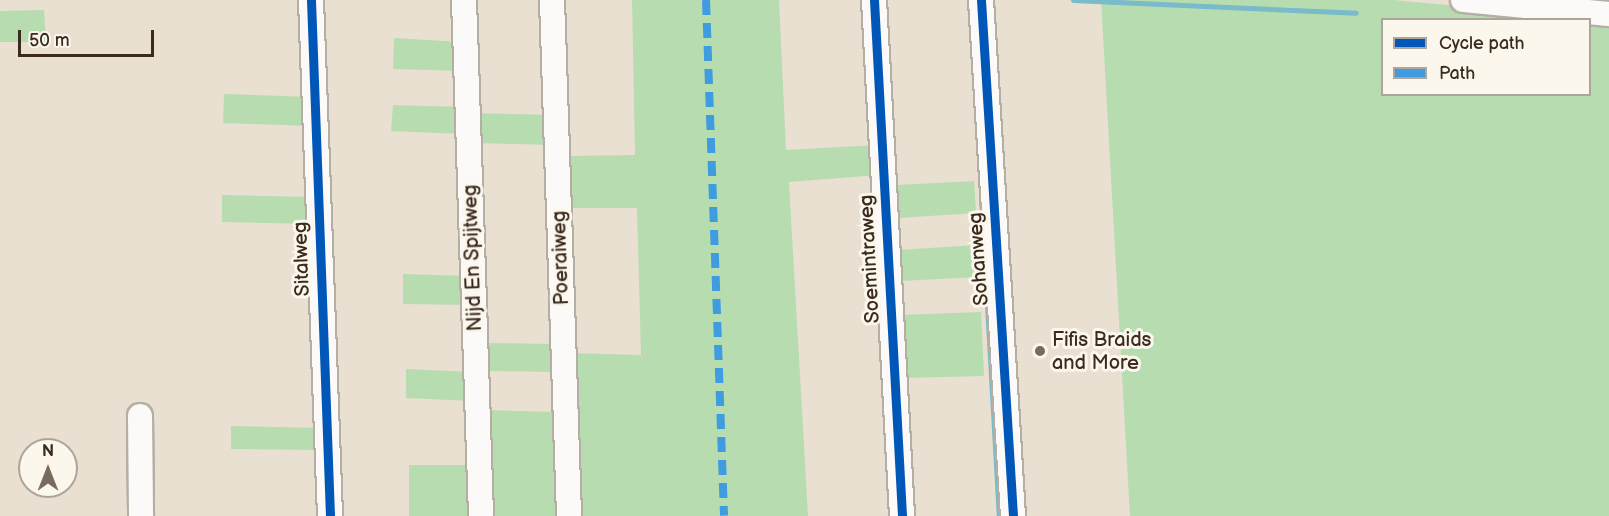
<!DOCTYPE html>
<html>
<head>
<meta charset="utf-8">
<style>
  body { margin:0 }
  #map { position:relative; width:1609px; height:516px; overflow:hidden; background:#e9e0d1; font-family:"Balsamiq Sans",sans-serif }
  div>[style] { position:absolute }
  .green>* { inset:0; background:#b7dcb0 }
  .stream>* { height:5px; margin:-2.5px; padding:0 2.5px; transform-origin:2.5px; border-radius:2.5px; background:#79bacb }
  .roads { filter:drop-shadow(2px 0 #b5aea3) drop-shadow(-2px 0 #b5aea3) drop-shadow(0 2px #b5aea3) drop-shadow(0 -2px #b5aea3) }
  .minor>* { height:24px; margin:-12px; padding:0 12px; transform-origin:12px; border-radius:12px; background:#fcfaf8 }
  .quiet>* { height:8px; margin-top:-4px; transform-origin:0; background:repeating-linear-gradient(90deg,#3f9ce0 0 15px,transparent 0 23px) }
  .cycleway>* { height:9px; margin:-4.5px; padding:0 4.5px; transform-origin:4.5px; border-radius:4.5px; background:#0057b8 }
  .dots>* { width:16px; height:16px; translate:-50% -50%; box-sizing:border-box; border:3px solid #fbf7ec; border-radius:50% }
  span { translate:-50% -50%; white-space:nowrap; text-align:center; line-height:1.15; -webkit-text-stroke:6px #fbf7ec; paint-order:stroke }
  .street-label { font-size:20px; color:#3b2a1e }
  .poi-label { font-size:20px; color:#3b2a1e }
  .left { translate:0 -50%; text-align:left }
  .legend { position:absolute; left:1381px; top:18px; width:210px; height:78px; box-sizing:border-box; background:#fbf7ec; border:2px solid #aea59a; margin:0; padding:8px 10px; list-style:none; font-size:18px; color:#3b2a1e }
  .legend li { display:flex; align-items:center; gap:12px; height:30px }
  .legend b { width:30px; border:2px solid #aea59a }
  .north { position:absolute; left:18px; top:438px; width:60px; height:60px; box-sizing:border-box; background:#fbf7ec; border:2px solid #aea59a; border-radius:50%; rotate:0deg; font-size:16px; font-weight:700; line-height:24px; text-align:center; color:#3b2a1e }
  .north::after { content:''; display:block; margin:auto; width:21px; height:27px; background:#786a5d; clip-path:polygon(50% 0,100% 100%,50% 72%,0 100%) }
  .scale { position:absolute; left:18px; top:30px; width:136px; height:27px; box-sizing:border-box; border:3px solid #3b2a1e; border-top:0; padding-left:8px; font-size:18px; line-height:21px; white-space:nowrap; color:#3b2a1e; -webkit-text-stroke:4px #fbf7ec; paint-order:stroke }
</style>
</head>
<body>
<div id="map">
  <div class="green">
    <div style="clip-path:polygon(632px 0,779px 0,786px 150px,876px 145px,878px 175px,789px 182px,808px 516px,575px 516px,570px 353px,641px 355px,637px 208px,569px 208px,568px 156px,635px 155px)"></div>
    <div style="clip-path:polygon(evenodd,1101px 0,1393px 0,1609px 20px,1609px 516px,1130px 516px,1101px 0,1382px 20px,1590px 20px,1590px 94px,1382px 94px,1382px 20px)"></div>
    <div style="clip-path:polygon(44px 10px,46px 42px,0 42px,0 11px)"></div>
    <div style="clip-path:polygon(394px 38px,461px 42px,461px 71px,393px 69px)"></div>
    <div style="clip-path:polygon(224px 94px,310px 97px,309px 126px,223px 123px)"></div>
    <div style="clip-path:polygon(393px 105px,463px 107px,463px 134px,391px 131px)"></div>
    <div style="clip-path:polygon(476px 113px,550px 115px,550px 145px,476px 143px)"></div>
    <div style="clip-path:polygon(974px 181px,976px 213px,898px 218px,896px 185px)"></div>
    <div style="clip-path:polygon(222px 195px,313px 197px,313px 224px,222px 222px)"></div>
    <div style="clip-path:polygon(978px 245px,980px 277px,899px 281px,897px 250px)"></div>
    <div style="clip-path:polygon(403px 274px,469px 276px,469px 305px,403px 304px)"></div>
    <div style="clip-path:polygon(981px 312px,984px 376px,902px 378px,897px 315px)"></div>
    <div style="clip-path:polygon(483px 343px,557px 344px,556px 372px,483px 371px)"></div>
    <div style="clip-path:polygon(406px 369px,471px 372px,472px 401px,406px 398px)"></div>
    <div style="clip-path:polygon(483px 410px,559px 412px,563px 516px,486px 516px)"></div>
    <div style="clip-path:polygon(231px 426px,321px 428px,321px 450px,231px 449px)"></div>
    <div style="clip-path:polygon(409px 465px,475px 465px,475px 516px,409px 516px)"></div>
  </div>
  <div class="stream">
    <div style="left:1073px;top:0;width:283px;rotate:2.6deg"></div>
    <div style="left:981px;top:197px;width:320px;rotate:86.8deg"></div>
  </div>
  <div class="roads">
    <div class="minor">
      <div style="left:311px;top:0;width:516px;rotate:87.89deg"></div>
      <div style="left:464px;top:0;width:516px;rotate:88.11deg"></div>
      <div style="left:552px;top:0;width:516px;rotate:88.11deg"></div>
      <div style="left:874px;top:0;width:517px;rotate:86.89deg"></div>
      <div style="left:981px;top:0;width:517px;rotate:86.45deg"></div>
      <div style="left:1463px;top:0;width:147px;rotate:5.5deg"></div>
      <div style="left:140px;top:416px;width:100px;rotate:89.4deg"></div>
    </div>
  </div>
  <div class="quiet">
    <div style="left:706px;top:0;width:516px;rotate:88deg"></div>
  </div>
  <div class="cycleway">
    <div style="left:311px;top:0;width:516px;rotate:87.89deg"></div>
    <div style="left:874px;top:0;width:517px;rotate:86.89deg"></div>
    <div style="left:981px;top:0;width:517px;rotate:86.45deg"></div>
  </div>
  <div class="dots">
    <div style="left:1040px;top:351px;background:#786a5d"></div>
  </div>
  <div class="street-label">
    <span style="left:473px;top:258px;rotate:-92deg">Nijd En Spijtweg</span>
    <span style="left:561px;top:258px;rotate:-92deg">Poeraiweg</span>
    <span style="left:302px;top:259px;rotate:-92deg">Sitalweg</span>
    <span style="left:870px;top:259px;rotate:-93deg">Soemintraweg</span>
    <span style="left:979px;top:259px;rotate:-94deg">Sohanweg</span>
  </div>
  <div class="poi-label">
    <span class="left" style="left:1052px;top:352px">Fifis Braids<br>and More</span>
  </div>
  <ul class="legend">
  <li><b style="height:8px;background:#0057b8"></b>Cycle path</li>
  <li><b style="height:8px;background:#3f9ce0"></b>Path</li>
  </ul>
  <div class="north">N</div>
  <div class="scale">50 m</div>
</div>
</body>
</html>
